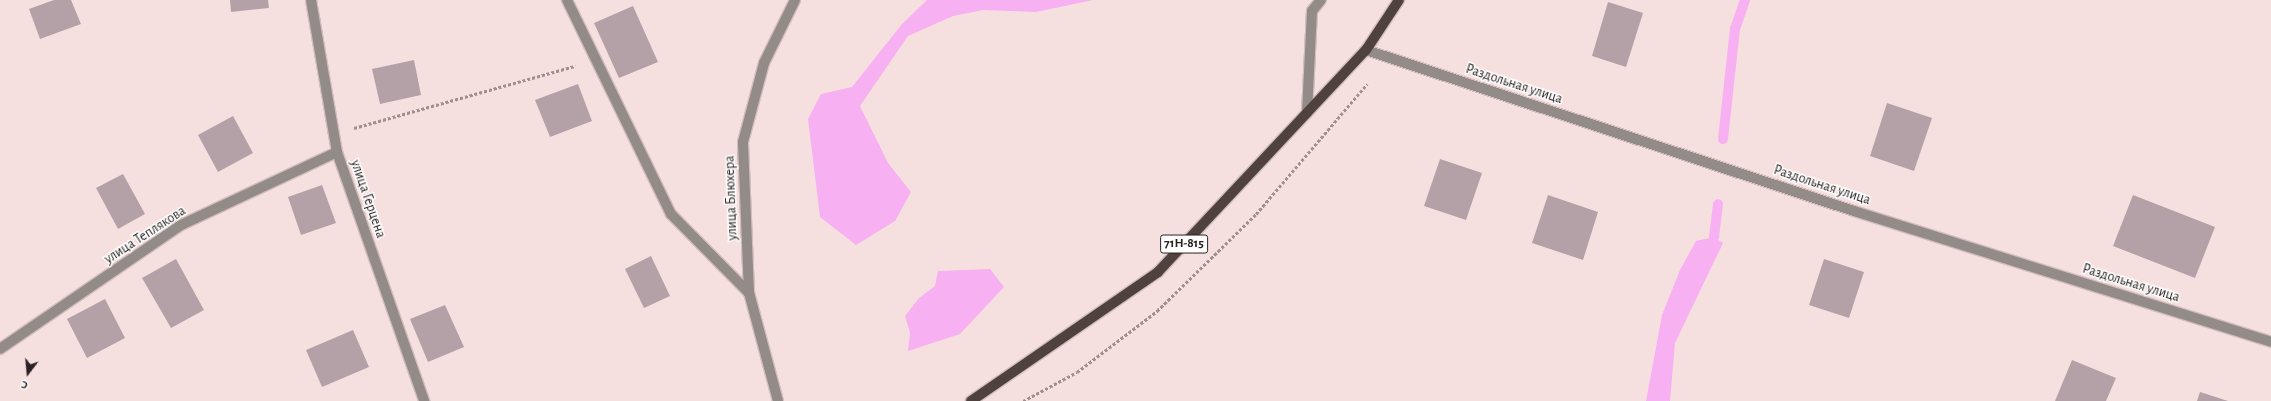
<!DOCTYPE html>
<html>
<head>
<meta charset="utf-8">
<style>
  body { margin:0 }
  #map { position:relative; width:2271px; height:401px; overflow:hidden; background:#f6e0df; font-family:"Alegreya Sans",sans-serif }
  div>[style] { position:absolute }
  .water>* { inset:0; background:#f7b0f1 }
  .stream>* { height:10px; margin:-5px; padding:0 5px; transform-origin:5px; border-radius:5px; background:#f7b0f1 }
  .building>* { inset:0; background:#b4a1a8 }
  .path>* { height:2.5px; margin-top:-1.25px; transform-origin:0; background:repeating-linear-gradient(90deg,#9f8f8f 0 3px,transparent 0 5px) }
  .roads { filter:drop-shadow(1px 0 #d1bebd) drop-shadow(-1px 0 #d1bebd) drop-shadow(0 1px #d1bebd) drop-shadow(0 -1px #d1bebd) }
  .minor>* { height:10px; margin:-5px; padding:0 5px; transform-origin:5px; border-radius:5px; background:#938b87 }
  .major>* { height:10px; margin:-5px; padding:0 5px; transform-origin:5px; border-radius:5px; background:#4f423c }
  span { translate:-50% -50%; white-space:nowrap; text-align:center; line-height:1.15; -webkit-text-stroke:3px #fff; paint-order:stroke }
  .shield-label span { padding:1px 3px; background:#fff; border:1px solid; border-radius:3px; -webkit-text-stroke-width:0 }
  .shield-label { font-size:13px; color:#2a2222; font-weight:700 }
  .street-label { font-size:14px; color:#2a2222 }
  .north { position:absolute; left:8px; top:353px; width:40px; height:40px; -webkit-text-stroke:3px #fff; paint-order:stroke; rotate:196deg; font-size:11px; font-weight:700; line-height:16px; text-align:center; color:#2a2222 }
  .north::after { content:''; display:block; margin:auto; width:14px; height:18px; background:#2a2222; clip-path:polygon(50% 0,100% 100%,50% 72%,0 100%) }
</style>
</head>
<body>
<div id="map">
  <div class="water">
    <div style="clip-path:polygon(927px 0,1093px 0,1036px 12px,983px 10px,953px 16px,908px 36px,860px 106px,888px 163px,911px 192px,895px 221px,856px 245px,820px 217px,808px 119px,821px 94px,852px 87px,902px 24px)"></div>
    <div style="clip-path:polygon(1714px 237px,1723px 243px,1675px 343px,1670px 401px,1646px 401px,1662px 315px,1680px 270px,1696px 241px)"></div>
    <div style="clip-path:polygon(990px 269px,1004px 287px,960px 334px,908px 351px,910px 333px,905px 316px,919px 298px,935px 286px,938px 271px)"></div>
  </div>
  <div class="stream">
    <div style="left:1723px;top:139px;width:111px;rotate:-83.8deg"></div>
    <div style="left:1735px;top:29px;width:31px;rotate:-71deg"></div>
    <div style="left:1714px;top:237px;width:33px;rotate:-83deg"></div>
  </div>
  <div class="building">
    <div style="clip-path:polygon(54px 0,71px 0,81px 24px,40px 39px,29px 9px)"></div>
    <div style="clip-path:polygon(230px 0,268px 0,269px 8px,231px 12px)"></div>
    <div style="clip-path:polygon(1608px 2px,1643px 13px,1626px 67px,1592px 56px)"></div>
    <div style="clip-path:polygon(633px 6px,658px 62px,619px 78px,594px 23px)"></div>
    <div style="clip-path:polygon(414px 60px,421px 95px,380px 104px,372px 69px)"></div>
    <div style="clip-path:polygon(578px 84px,592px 121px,550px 137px,535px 100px)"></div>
    <div style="clip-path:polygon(1887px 103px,1932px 118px,1914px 171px,1870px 156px)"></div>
    <div style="clip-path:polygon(233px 116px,253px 153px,218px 172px,198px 135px)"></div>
    <div style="clip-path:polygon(1440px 159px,1482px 173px,1466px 220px,1424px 206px)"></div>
    <div style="clip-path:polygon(123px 174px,145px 214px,118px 229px,96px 188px)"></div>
    <div style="clip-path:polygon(322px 185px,336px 223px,301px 235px,288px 197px)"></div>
    <div style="clip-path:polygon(1548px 195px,1598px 212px,1583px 260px,1532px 243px)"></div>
    <div style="clip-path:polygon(2133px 195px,2215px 227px,2195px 278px,2113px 246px)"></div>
    <div style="clip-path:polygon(651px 256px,670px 296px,644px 308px,625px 269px)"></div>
    <div style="clip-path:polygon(176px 259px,204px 310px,171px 328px,142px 278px)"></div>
    <div style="clip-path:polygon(1824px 259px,1864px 272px,1849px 318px,1809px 305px)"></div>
    <div style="clip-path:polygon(105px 299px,125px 338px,87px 358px,67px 319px)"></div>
    <div style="clip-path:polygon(445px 305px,464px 347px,428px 362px,410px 319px)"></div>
    <div style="clip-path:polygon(353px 330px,369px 367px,322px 387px,306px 350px)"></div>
    <div style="clip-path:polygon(2072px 360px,2116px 378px,2106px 401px,2055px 401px)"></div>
    <div style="clip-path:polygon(2200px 392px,2228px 401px,2197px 401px)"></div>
  </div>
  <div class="path">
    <div style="left:354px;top:128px;width:230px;rotate:-15.7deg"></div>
    <div style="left:1023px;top:401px;width:61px;rotate:-28.2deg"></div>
    <div style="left:1077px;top:372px;width:101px;rotate:-37.3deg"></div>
    <div style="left:1157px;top:311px;width:139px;rotate:-44.4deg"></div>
    <div style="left:1256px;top:214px;width:171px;rotate:-49.5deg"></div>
  </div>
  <div class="roads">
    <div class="minor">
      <div style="left:311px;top:0;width:154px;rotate:80.3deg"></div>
      <div style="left:337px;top:152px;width:264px;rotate:70.7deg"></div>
      <div style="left:567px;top:0;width:238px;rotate:64.1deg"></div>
      <div style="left:671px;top:214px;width:111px;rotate:45.4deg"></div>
      <div style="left:1366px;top:50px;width:514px;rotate:18.26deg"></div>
      <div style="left:1854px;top:211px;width:437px;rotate:17.4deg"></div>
      <div style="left:1307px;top:113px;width:102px;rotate:-87.2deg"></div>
      <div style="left:1312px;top:11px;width:14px;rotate:-51deg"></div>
      <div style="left:0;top:349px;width:219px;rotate:-34.4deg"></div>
      <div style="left:181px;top:225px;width:172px;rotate:-25.1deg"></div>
      <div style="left:778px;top:401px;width:112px;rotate:-105deg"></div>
      <div style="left:749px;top:293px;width:151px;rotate:-92.3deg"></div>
      <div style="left:743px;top:142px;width:82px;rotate:-75.1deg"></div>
      <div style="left:764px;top:63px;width:70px;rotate:-63.8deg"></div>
    </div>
    <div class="major">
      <div style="left:971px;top:401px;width:227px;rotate:-34.6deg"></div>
      <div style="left:1158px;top:272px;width:304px;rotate:-46.9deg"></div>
      <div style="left:1366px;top:50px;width:60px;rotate:-56.6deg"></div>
    </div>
  </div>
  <div class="shield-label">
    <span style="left:1184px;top:244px">71Н-815</span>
  </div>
  <div class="street-label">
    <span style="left:1514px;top:84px;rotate:18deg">Раздольная улица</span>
    <span style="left:1822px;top:185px;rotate:18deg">Раздольная улица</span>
    <span style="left:731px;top:198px;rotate:-92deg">улица Блюхера</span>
    <span style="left:368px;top:199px;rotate:71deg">улица Герцена</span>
    <span style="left:145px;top:235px;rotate:-33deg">улица Теплякова</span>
    <span style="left:2131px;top:283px;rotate:17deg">Раздольная улица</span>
  </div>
  <div class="north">С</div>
</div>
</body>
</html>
